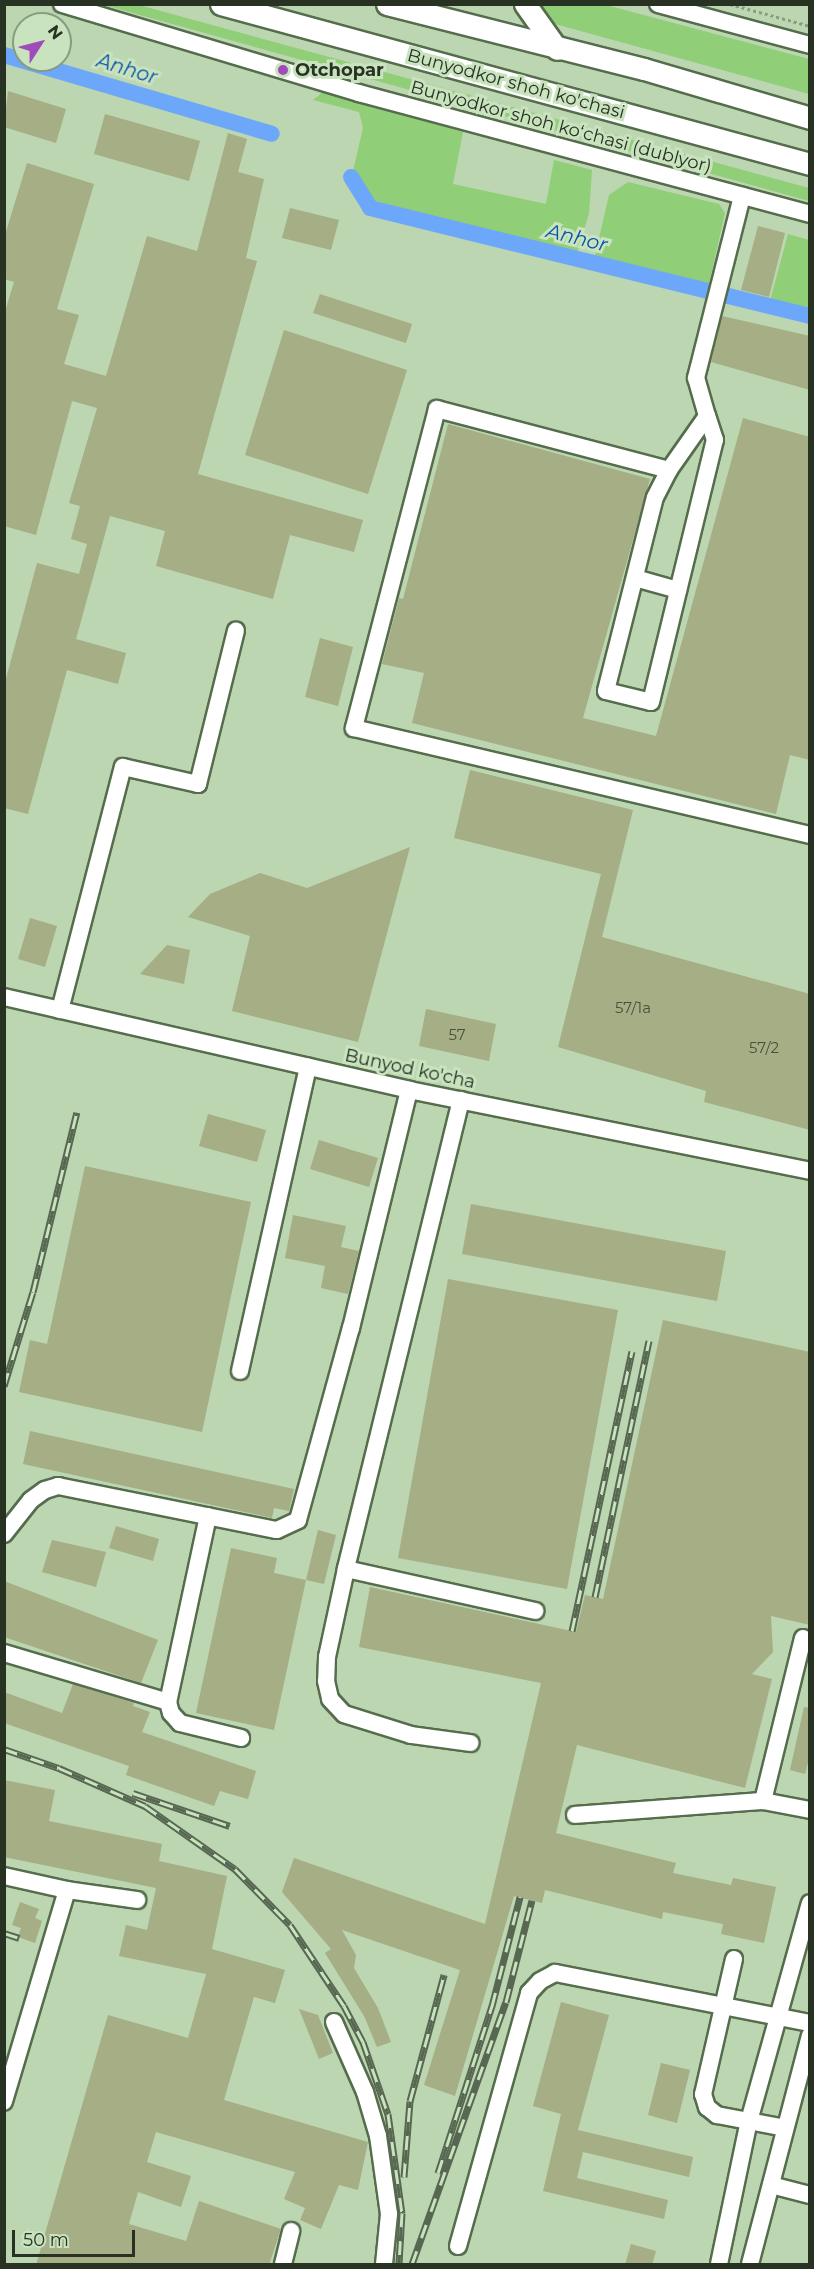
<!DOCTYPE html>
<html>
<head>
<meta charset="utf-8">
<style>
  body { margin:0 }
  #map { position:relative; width:814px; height:2269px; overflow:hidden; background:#bbd6b1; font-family:Montserrat,sans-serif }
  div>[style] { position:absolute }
  .green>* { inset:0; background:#90ce77 }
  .canal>* { height:16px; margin:-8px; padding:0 8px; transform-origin:8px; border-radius:8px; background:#6da7f9 }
  .building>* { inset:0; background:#a5ae84 }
  .path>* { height:3px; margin-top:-1.5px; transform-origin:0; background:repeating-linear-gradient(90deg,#899e81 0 3px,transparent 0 6px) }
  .roads { filter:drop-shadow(2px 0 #556d4c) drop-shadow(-2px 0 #556d4c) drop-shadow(0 2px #556d4c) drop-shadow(0 -2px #556d4c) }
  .minor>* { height:16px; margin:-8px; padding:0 8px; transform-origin:8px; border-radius:8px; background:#fff }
  .major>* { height:21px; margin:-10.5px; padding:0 10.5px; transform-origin:10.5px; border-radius:10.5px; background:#fff }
  .rail>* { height:7px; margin-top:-3.5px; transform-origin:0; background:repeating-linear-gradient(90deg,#c8e3be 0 14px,#576751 0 28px); box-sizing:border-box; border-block:2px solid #576751 }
  .dots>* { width:16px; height:16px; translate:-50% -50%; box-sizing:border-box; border:3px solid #c8e3be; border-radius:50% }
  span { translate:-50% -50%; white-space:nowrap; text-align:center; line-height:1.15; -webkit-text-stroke:6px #c8e3be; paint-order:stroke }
  .number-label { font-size:15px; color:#46513b }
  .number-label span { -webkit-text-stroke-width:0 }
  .poi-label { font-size:18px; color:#273223; font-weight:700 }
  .left { translate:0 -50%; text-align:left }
  .street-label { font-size:18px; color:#273223 }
  .water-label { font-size:20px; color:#0753ac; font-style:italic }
  .frame { position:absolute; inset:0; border:6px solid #273223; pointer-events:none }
  .north { position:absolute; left:12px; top:12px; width:60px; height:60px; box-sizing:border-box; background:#c8e3be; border:2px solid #889c80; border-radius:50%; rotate:54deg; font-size:16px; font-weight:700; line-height:24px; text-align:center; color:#273223 }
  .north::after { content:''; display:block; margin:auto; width:21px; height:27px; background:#9f4bb9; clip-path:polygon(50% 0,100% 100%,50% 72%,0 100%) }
  .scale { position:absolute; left:12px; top:2230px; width:123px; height:27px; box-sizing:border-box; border:3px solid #273223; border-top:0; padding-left:8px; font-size:18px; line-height:21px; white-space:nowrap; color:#273223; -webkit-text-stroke:4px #c8e3be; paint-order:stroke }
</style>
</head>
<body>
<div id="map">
  <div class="green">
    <div style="clip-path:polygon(104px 5px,139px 5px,809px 188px,809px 201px)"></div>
    <div style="clip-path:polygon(540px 5px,606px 5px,809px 59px,809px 94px,555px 24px)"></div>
    <div style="clip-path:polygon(323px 92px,463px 132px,453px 184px,546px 204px,554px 160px,592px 170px,589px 213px,577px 254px,375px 201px,353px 171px,363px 128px,359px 112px,313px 100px)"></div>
    <div style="clip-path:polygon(628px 182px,719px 204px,725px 213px,708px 288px,594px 260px,609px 195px)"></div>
    <div style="clip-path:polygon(788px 234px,809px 240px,809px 311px,770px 301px)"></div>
  </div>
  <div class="canal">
    <div style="left:4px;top:55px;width:279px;rotate:16.4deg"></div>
    <div style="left:351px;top:177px;width:36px;rotate:58deg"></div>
    <div style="left:370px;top:208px;width:453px;rotate:13.8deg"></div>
  </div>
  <div class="building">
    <div style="clip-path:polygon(8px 91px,66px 109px,56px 143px,4px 127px)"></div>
    <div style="clip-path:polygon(105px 114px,200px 141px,189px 181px,94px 154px)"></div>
    <div style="clip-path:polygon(228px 133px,247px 139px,238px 172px,264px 179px,246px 258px,257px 261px,198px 474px,363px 520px,354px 552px,290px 535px,273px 599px,156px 566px,165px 531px,110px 516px,76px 639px,126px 653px,118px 684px,67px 670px,28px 814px,4px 808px,4px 686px,37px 563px,79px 574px,87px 544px,71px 539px,80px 506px,69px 503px,97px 408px,72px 401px,36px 535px,4px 526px,4px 315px,14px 282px,4px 279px,4px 238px,27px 163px,94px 184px,57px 309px,79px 315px,64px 364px,106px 376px,147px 236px,197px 251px)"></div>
    <div style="clip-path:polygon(290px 208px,339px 220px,331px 250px,282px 238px)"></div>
    <div style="clip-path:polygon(758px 226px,785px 233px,769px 297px,741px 290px)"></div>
    <div style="clip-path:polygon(320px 294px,412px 324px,406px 343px,313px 313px)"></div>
    <div style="clip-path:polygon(722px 316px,810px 336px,810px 390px,711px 362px)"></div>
    <div style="clip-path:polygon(284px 330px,407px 370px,368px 494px,245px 455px)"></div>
    <div style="clip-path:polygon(743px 418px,810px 437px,810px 760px,790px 755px,776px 814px,412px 723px,424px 673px,382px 664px,399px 598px,403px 599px,448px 424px,650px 479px,583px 718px,656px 736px)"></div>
    <div style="clip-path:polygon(320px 638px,353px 647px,338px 706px,305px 697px)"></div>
    <div style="clip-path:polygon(470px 770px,633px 810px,602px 937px,810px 994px,810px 1130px,704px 1102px,706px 1091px,558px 1047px,601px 874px,454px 838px)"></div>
    <div style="clip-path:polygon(410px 847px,358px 1042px,232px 1011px,250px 936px,188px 917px,210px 894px,260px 873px,307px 888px)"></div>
    <div style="clip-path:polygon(30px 918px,57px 926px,45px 967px,18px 959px)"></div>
    <div style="clip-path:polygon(167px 945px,190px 950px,184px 984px,140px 974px)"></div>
    <div style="clip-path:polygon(426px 1009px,496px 1024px,489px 1061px,419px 1046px)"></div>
    <div style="clip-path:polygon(208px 1114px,266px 1130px,257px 1162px,199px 1146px)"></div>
    <div style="clip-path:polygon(319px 1140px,378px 1158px,369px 1187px,310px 1169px)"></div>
    <div style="clip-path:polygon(85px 1166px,251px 1202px,202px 1432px,19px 1392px,30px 1340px,47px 1344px)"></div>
    <div style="clip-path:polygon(471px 1204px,726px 1251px,717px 1301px,462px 1254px)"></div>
    <div style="clip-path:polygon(293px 1215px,346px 1226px,341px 1247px,359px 1251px,348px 1294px,321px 1288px,325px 1266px,285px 1258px)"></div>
    <div style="clip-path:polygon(448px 1279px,618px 1310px,567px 1589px,398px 1558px)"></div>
    <div style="clip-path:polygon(663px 1320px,810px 1352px,810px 1625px,771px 1616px,773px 1652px,752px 1674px,772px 1679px,745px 1788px,577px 1745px,556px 1833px,676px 1863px,673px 1873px,731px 1885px,733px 1878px,776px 1887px,764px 1943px,721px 1934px,723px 1924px,663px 1912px,662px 1919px,545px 1890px,542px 1903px,514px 1896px,455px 2096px,424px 2085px,460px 1970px,342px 1930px,356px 1955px,354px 1968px,378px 2008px,391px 2042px,377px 2047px,364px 2016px,325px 1953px,331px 1949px,282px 1892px,294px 1858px,485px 1924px,541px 1683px,359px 1647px,370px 1587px,576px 1632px,585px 1595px,603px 1599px)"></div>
    <div style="clip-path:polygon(30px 1431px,294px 1489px,289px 1511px,274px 1508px,272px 1518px,23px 1464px)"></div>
    <div style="clip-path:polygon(116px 1526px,159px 1539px,153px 1561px,109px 1548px)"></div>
    <div style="clip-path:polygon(318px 1530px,336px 1535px,324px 1584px,306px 1580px)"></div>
    <div style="clip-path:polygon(52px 1540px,106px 1552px,96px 1587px,42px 1572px)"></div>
    <div style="clip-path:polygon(231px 1548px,277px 1558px,274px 1573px,306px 1580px,274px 1730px,196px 1713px)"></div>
    <div style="clip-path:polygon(4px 1581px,158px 1640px,141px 1683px,4px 1637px)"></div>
    <div style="clip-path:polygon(73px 1684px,134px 1703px,133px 1706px,150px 1712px,142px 1732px,256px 1771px,248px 1799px,220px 1791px,214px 1806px,126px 1775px,129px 1766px,4px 1723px,4px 1692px,62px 1713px)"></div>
    <div style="clip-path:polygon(804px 1707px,810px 1708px,810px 1755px,805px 1774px,790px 1770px)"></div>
    <div style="clip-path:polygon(4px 1780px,55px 1790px,49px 1821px,162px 1844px,159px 1861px,227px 1876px,212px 1949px,285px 1970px,275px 2003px,254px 1997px,224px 2100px,368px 2142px,358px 2190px,339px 2185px,321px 2229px,300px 2220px,305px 2208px,284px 2199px,295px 2172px,156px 2132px,147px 2162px,191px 2176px,181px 2207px,138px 2192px,129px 2224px,186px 2241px,199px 2201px,281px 2229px,269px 2265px,36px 2265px,108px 2015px,188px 2038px,206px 1974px,119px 1956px,126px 1925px,147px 1930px,156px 1888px,4px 1857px)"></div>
    <div style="clip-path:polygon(20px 1902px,39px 1909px,35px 1918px,42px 1921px,35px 1943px,18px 1937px,21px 1928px,12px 1925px)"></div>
    <div style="clip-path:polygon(561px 2002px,609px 2015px,578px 2130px,693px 2157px,689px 2177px,583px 2152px,577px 2178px,668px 2200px,664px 2219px,543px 2191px,561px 2114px,533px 2106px)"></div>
    <div style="clip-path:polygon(299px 2009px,318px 2015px,333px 2053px,319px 2059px)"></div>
    <div style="clip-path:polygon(661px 2063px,690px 2070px,677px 2123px,648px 2115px)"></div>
    <div style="clip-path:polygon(631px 2244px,656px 2251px,652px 2265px,625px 2265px)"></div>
  </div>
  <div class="path">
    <div style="left:730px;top:4px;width:83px;rotate:15.4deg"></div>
  </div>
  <div class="roads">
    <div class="minor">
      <div style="left:62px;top:4px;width:310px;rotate:16.7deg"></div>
      <div style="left:359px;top:93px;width:467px;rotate:15deg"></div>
      <div style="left:658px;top:4px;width:157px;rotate:15.1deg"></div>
      <div style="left:707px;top:416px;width:66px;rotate:125.1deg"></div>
      <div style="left:669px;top:470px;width:30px;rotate:117deg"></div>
      <div style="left:655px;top:497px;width:200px;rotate:104.2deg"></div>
      <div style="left:606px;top:691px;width:46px;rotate:13.7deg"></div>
      <div style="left:651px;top:702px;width:270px;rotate:-76.3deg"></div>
      <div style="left:715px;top:440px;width:25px;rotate:-108deg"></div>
      <div style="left:707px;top:416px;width:40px;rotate:-106deg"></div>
      <div style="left:696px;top:378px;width:188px;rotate:-75.8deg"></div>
      <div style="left:669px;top:470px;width:240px;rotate:-165.3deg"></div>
      <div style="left:437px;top:409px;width:330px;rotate:104.6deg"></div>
      <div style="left:354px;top:728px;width:468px;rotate:13.2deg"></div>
      <div style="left:635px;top:578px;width:45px;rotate:15.6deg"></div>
      <div style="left:4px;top:997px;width:416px;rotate:12.9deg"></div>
      <div style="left:409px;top:1090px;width:409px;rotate:11.4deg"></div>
      <div style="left:60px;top:1010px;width:251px;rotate:-75.5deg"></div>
      <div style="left:123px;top:767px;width:77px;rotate:12.8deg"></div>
      <div style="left:198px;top:784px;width:158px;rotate:-76.1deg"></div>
      <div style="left:461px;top:1100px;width:483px;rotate:103.8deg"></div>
      <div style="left:346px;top:1569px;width:90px;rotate:102.2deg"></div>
      <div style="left:327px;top:1657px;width:24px;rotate:92deg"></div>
      <div style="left:326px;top:1681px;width:18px;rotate:77deg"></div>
      <div style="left:330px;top:1699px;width:21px;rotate:47deg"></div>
      <div style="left:344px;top:1714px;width:70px;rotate:17.4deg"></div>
      <div style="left:411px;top:1735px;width:60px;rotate:7.7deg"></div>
      <div style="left:240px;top:1371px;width:312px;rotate:-77.4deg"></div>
      <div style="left:208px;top:1516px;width:190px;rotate:102.1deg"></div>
      <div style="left:168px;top:1702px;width:11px;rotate:75deg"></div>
      <div style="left:171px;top:1713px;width:13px;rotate:48deg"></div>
      <div style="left:180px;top:1723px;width:63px;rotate:13.8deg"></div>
      <div style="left:4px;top:1534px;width:43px;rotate:-51.5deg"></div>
      <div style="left:31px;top:1500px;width:17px;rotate:-36deg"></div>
      <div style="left:45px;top:1490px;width:14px;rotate:-17deg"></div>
      <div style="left:58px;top:1486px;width:223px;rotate:11.4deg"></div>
      <div style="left:277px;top:1530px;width:23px;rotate:-25deg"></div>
      <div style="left:298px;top:1520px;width:199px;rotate:-74.6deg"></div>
      <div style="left:351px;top:1328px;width:245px;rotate:-76.3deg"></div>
      <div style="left:346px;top:1569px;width:194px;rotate:12.5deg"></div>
      <div style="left:803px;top:1638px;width:168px;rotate:103.8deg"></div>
      <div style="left:763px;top:1801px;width:48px;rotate:10.8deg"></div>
      <div style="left:4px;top:1653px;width:171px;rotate:16.6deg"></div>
      <div style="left:575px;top:1815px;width:189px;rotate:-4.3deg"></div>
      <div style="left:4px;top:1876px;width:65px;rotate:12.5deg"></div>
      <div style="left:67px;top:1890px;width:221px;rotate:106.6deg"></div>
      <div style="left:67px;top:1890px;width:71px;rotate:8.1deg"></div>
      <div style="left:734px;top:1959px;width:139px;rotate:102.9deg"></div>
      <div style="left:703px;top:2094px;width:14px;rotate:73deg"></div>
      <div style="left:707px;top:2107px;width:13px;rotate:39deg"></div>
      <div style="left:717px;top:2115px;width:69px;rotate:10.8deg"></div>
      <div style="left:334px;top:2022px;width:77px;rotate:66.1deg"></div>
      <div style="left:365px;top:2092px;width:46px;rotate:73.5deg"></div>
      <div style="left:378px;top:2136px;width:79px;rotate:82deg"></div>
      <div style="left:389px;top:2214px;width:50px;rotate:95.7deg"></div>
      <div style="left:771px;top:2185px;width:40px;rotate:14.4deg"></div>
      <div style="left:458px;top:2246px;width:263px;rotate:-74.3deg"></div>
      <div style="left:529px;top:1993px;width:16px;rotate:-47deg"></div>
      <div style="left:540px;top:1981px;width:17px;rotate:-28deg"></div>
      <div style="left:555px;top:1973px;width:260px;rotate:11.1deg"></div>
      <div style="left:283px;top:2264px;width:34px;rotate:-76deg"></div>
      <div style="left:719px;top:2264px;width:146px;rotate:-78.2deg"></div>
      <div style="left:749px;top:2121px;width:226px;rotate:-74.4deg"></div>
      <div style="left:750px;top:2264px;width:236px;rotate:-75.3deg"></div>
    </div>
    <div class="major">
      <div style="left:221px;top:4px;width:610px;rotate:15.2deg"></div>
      <div style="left:387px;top:4px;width:265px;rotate:14.2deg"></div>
      <div style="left:644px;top:69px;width:173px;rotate:16.4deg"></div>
      <div style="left:525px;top:4px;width:55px;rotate:54.6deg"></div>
    </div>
  </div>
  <div class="rail">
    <div style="left:4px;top:1386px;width:98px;rotate:-72.9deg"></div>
    <div style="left:33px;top:1292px;width:185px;rotate:-76.3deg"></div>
    <div style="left:595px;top:1597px;width:262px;rotate:-78.1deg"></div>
    <div style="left:572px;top:1631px;width:286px;rotate:-77.9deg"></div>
    <div style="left:4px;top:1749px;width:58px;rotate:19.1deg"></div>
    <div style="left:59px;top:1768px;width:94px;rotate:23.8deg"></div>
    <div style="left:145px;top:1806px;width:110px;rotate:35deg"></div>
    <div style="left:235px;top:1869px;width:78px;rotate:45.5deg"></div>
    <div style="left:290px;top:1925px;width:97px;rotate:56.3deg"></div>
    <div style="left:344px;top:2006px;width:41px;rotate:62.2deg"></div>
    <div style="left:363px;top:2042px;width:76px;rotate:70.9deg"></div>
    <div style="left:388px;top:2114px;width:100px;rotate:82deg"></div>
    <div style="left:402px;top:2213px;width:51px;rotate:93.4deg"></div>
    <div style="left:133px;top:1793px;width:102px;rotate:18.8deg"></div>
    <div style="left:4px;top:1933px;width:16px;rotate:18deg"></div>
    <div style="left:438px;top:2173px;width:176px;rotate:-72.1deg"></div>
    <div style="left:492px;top:2006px;width:113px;rotate:-75.6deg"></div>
    <div style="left:404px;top:2177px;width:76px;rotate:-85.5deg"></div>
    <div style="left:410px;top:2101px;width:131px;rotate:-74.9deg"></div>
    <div style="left:412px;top:2264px;width:278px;rotate:-70.3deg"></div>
    <div style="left:506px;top:2002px;width:105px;rotate:-75.7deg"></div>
  </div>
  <div class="dots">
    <div style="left:283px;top:70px;background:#9f4bb9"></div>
  </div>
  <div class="number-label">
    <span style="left:633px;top:1008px">57/1a</span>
    <span style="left:457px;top:1035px">57</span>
    <span style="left:764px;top:1048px">57/2</span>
  </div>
  <div class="poi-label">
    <span class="left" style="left:295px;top:70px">Otchopar</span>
  </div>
  <div class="street-label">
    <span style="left:516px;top:84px;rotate:15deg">Bunyodkor shoh ko'chasi</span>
    <span style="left:561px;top:127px;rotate:15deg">Bunyodkor shoh koʻchasi (dublyor)</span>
    <span style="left:410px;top:1069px;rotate:12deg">Bunyod ko'cha</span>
  </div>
  <div class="water-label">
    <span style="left:127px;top:69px;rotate:17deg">Anhor</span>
    <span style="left:577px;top:238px;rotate:14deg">Anhor</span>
  </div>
  <div class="frame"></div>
  <div class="north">N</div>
  <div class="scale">50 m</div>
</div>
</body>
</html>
